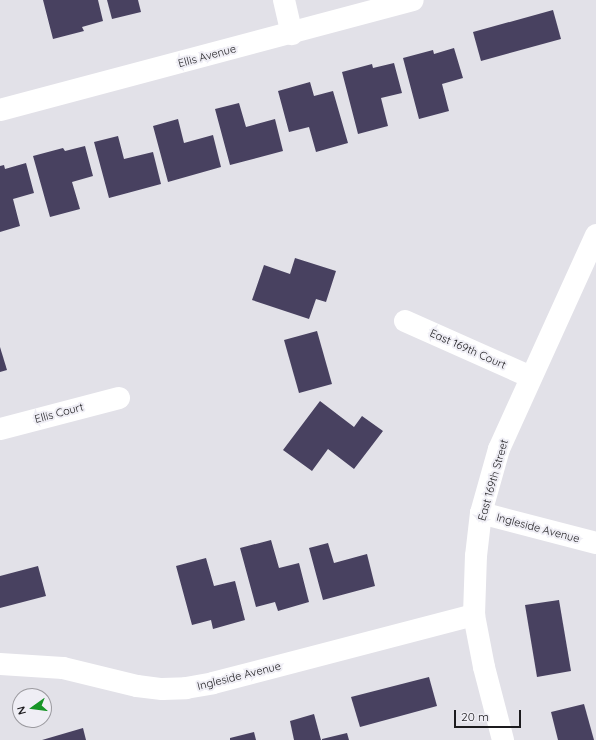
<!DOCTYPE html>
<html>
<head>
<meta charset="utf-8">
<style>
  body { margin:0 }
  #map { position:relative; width:596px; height:740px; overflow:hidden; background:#e2e1e8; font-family:Quicksand,sans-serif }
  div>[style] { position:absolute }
  .building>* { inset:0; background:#484160 }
  .minor>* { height:22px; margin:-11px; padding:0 11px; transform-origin:11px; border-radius:11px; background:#fff }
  span { translate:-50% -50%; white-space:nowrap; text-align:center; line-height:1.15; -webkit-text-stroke:4px #efeef5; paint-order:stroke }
  .street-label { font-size:11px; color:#1c1b1e }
  .north { position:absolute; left:12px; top:688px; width:40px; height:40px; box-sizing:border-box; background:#efeef5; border:1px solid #9b9a9f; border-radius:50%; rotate:256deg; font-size:11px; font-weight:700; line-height:16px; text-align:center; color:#1c1b1e }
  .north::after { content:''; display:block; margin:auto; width:14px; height:18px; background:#179527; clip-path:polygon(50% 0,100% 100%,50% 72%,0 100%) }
  .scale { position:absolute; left:454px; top:710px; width:67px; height:18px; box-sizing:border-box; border:2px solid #1c1b1e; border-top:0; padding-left:5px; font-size:12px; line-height:14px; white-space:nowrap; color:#1c1b1e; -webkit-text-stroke:3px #efeef5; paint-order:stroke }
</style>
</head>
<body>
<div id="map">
  <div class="building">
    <div style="clip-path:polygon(43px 0,98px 0,103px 21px,82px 27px,84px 31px,53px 39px)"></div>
    <div style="clip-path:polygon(107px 0,138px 0,141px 12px,112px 19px)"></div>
    <div style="clip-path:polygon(553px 10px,561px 39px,481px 61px,473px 32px)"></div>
    <div style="clip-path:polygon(454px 48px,463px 78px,442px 84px,449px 111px,419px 119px,403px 58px,433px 50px,434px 54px)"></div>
    <div style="clip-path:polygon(394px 63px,402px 93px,381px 98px,388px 126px,358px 134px,342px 72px,372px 64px,373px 68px)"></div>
    <div style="clip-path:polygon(310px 82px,314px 96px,333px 91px,348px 143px,316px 152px,309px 127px,289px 132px,278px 91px)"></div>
    <div style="clip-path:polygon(239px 103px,246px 127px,275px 119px,283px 151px,230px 165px,215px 109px)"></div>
    <div style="clip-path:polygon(178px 119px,184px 143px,213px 135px,221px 167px,168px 182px,153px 126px)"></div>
    <div style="clip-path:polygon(118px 136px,124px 159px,153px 152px,161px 184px,109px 198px,94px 142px)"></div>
    <div style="clip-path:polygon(85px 146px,93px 176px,72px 182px,80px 209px,50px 217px,33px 156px,63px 148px,65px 151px)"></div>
    <div style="clip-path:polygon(26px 163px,34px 193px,13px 199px,20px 226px,0 232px,0 166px,4px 165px,5px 169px)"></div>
    <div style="clip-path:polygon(295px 258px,336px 271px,326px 302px,316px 299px,309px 319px,252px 300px,264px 265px,290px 274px)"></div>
    <div style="clip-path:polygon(317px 331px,332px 384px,299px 393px,284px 340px)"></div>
    <div style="clip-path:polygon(0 347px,7px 370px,0 372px)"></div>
    <div style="clip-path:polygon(320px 401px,354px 427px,362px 416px,383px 431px,354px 469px,328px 449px,312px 471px,283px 450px)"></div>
    <div style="clip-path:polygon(271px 540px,279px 568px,299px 563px,309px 602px,278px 611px,275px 602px,256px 607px,240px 548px)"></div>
    <div style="clip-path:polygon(328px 543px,334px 563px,367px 554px,375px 586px,323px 600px,309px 548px)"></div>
    <div style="clip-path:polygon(206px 558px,214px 586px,235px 581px,245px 620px,213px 629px,211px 620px,192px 625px,176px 566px)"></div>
    <div style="clip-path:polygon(38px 566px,46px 596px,0 608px,0 576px)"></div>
    <div style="clip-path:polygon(559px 600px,571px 671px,537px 677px,525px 605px)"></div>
    <div style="clip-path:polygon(429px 677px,437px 706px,360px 727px,351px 697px)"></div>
    <div style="clip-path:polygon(584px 704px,594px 740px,558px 740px,551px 712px)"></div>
    <div style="clip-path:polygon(314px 714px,321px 740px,294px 740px,290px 721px)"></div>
    <div style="clip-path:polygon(83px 728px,86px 740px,42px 740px)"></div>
    <div style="clip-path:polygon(254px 732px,256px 740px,230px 740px,230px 738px)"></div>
    <div style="clip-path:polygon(347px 733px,349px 740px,322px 740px,322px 739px)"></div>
  </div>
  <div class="minor">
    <div style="left:284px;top:0;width:35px;rotate:77deg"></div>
    <div style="left:0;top:110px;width:427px;rotate:-14.9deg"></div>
    <div style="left:405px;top:321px;width:138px;rotate:24deg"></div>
    <div style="left:0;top:429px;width:123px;rotate:-14.6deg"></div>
    <div style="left:481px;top:513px;width:119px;rotate:14.6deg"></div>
    <div style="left:0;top:664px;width:63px;rotate:3.6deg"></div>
    <div style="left:63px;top:668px;width:76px;rotate:13.7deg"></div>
    <div style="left:137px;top:686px;width:25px;rotate:7deg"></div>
    <div style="left:162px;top:689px;width:24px;rotate:-2deg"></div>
    <div style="left:186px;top:688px;width:27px;rotate:-10deg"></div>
    <div style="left:213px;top:683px;width:270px;rotate:-14.6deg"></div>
    <div style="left:503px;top:740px;width:75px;rotate:-104.6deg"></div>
    <div style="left:484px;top:667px;width:53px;rotate:-100.9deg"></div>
    <div style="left:474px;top:615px;width:59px;rotate:-88.1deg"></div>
    <div style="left:476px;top:556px;width:43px;rotate:-83.4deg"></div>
    <div style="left:481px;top:513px;width:66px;rotate:-74.3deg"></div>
    <div style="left:499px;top:449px;width:235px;rotate:-65.6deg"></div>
  </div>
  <div class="street-label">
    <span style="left:207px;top:56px;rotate:-15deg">Ellis Avenue</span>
    <span style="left:468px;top:349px;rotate:24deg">East 169th Court</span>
    <span style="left:59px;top:413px;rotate:-15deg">Ellis Court</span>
    <span style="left:493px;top:480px;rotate:-74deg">East 169th Street</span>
    <span style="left:538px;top:528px;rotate:15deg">Ingleside Avenue</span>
    <span style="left:239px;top:676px;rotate:-14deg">Ingleside Avenue</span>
  </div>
  <div class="north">N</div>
  <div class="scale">20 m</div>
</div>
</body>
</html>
